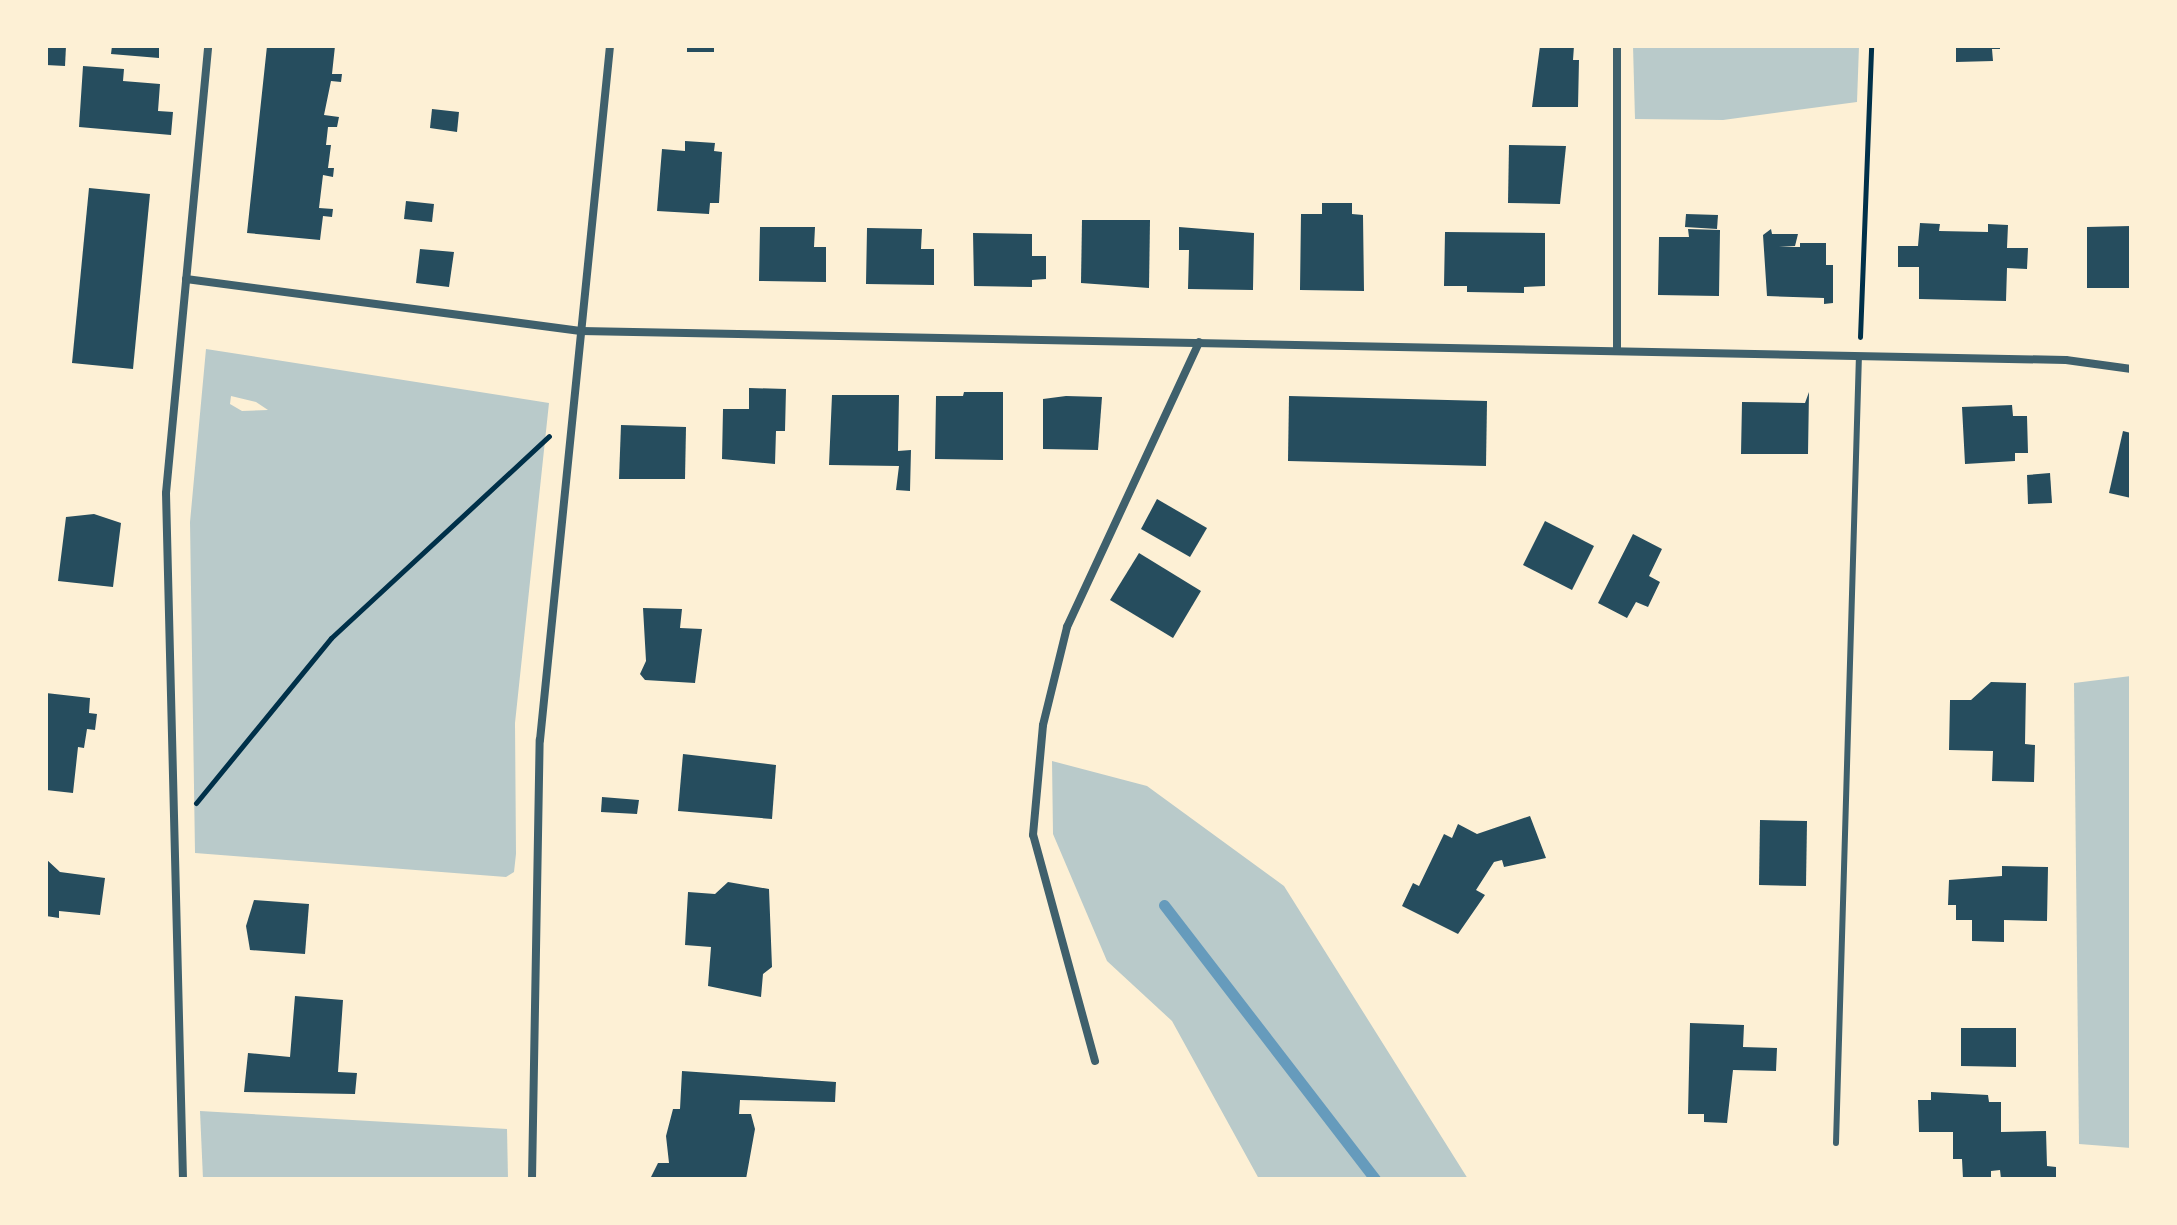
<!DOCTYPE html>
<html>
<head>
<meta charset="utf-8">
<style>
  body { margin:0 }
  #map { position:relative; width:2177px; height:1225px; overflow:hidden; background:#fdf0d5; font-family:"Asap Condensed",sans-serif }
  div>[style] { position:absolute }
  .green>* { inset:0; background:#b9caca }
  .stream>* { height:11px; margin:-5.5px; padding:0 5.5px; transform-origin:5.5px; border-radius:5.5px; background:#669bbc }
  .building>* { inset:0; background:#264d5e }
  .path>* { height:5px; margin:-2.5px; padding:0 2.5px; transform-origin:2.5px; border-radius:2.5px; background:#003049 }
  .service>* { height:6px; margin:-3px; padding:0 3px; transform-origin:3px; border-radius:3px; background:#3f606c }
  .minor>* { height:8px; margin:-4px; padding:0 4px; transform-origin:4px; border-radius:4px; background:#3f606c }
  span { translate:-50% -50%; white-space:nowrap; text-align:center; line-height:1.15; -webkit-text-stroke:6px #fdf0d5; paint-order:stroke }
  .frame { position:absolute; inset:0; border:48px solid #fdf0d5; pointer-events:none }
</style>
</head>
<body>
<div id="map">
  <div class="green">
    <div style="clip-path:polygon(1633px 46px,1859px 46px,1857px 102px,1723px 120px,1635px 119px)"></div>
    <div style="clip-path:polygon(evenodd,206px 349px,549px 403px,515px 723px,516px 854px,514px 872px,506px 877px,195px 853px,190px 522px,206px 349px,231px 396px,256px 402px,268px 410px,242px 411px,230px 404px,231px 396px)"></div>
    <div style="clip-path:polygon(2131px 676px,2131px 1148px,2079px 1144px,2074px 683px)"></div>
    <div style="clip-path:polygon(1052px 761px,1147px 786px,1284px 886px,1468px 1179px,1259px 1179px,1172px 1021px,1107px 961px,1053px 834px)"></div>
    <div style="clip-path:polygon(200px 1111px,507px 1129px,508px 1179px,203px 1179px)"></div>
  </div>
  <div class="stream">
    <div style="left:1164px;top:905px;width:346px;rotate:52.4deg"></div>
  </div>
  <div class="building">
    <div style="clip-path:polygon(46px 46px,66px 46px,65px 66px,46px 65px)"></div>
    <div style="clip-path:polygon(112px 46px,159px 46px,159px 58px,111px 54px)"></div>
    <div style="clip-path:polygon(267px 46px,335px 46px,332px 74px,342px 74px,341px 82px,331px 81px,324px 115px,339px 117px,337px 127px,328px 127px,326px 145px,331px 145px,328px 168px,334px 168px,333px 177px,323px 175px,319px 208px,333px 209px,332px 217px,323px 216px,320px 240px,247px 233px)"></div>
    <div style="clip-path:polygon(687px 46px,714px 46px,714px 52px,687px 52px)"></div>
    <div style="clip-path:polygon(1540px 46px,1574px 46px,1573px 60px,1579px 60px,1578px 107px,1532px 107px)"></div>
    <div style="clip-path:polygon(1956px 46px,2000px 46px,2000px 49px,1992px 49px,1993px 61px,1956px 62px)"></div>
    <div style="clip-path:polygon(83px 66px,124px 69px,123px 81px,160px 84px,158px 111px,173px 112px,171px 135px,79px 127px)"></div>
    <div style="clip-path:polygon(432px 109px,459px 112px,457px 132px,430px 128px)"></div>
    <div style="clip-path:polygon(685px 141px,715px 143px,714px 151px,722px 152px,719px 203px,710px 203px,709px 214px,657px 211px,662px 149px,685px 151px)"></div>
    <div style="clip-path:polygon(1509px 145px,1566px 146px,1560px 204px,1508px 203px)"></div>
    <div style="clip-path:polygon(89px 188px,150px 194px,133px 369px,72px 363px)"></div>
    <div style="clip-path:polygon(406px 201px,434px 204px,432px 222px,404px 219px)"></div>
    <div style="clip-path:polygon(1322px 203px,1352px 203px,1352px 214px,1363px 215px,1364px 291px,1300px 290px,1301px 214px,1322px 214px)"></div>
    <div style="clip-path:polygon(1686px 214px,1718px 215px,1717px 229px,1685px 227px)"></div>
    <div style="clip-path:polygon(1082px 220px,1150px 220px,1149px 288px,1081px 283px)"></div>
    <div style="clip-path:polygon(1920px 223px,1940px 224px,1939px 231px,1988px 232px,1988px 224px,2008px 225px,2007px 248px,2028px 248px,2027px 269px,2007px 268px,2006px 301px,1919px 299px,1919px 267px,1898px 267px,1898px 246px,1918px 246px)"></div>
    <div style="clip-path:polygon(2131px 226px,2131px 288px,2087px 288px,2087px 227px)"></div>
    <div style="clip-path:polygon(760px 227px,815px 227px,814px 247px,826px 247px,826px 282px,759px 281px)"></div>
    <div style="clip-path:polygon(1179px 227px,1254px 233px,1253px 290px,1188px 289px,1189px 250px,1179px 250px)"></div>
    <div style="clip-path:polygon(867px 228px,922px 229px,921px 249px,934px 249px,934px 285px,866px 284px)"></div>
    <div style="clip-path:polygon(1688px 229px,1720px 230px,1719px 296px,1658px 295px,1659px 237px,1689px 237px)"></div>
    <div style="clip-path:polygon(1771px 229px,1772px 234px,1798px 234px,1795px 246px,1779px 247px,1800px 247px,1800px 243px,1826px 243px,1826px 265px,1833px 265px,1833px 303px,1824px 304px,1824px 298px,1767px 296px,1763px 235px)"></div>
    <div style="clip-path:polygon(1445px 232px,1545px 233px,1545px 286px,1524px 287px,1524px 293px,1467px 292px,1467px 286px,1444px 286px)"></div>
    <div style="clip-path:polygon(973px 233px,1032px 234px,1032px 256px,1046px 256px,1046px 279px,1032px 280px,1032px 287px,974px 286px)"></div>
    <div style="clip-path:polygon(420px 249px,454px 252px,449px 287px,416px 283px)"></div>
    <div style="clip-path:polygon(749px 388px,786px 389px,785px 431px,776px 431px,775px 464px,722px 459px,723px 409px,749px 409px)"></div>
    <div style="clip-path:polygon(964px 392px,1003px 392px,1003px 460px,935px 459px,936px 396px,963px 396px)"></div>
    <div style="clip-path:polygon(1809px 392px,1808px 454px,1741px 454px,1742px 402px,1805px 403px)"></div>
    <div style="clip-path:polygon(832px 395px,899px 395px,898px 451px,911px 450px,910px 491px,896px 490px,899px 466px,829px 465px)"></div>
    <div style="clip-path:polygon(1066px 396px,1102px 397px,1098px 450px,1043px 449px,1043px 399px)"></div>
    <div style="clip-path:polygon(1289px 396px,1487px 401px,1486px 466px,1288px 461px)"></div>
    <div style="clip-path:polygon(2012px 405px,2013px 416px,2027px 416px,2028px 453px,2015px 453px,2015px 461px,1965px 464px,1962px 407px)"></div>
    <div style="clip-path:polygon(621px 425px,686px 427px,685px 479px,619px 479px)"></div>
    <div style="clip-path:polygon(2123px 431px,2131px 433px,2131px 498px,2109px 493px)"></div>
    <div style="clip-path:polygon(2050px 473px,2052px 503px,2028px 504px,2027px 475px)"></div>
    <div style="clip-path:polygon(1157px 499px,1207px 528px,1190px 557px,1141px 529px)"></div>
    <div style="clip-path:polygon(94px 514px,121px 523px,113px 587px,58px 581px,66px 517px)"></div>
    <div style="clip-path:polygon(1545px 521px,1594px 546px,1572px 590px,1523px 565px)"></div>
    <div style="clip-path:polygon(1633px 534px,1662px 549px,1649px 576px,1660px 582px,1648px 607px,1636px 602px,1627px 618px,1598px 603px)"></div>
    <div style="clip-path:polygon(1139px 553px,1201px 591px,1173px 638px,1110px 600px)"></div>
    <div style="clip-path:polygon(643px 608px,682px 609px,680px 628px,702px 629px,695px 683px,645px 680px,640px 674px,646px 661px)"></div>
    <div style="clip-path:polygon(1991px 682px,2026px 683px,2025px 744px,2035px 745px,2034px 782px,1992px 781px,1993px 751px,1949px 750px,1950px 700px,1971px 700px)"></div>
    <div style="clip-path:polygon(46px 693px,90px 698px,89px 713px,97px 714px,95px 730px,87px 729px,84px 748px,78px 747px,73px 793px,46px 790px)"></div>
    <div style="clip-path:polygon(683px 754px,776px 765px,772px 819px,678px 811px)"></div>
    <div style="clip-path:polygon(602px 797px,639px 800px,637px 814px,601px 812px)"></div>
    <div style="clip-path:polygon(1530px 816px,1546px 858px,1504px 867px,1502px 860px,1494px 862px,1476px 890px,1485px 895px,1458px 934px,1402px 906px,1413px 883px,1419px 886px,1444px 834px,1452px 838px,1458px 824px,1477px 834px)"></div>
    <div style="clip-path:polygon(1760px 820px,1807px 821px,1806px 886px,1759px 885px)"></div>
    <div style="clip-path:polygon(46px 859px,60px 872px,105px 878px,100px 915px,59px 911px,59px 918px,46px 916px)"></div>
    <div style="clip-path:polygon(2002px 866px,2048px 867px,2047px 921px,2004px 920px,2004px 942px,1972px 941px,1972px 920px,1956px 920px,1956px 905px,1948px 905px,1949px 880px,2002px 876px)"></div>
    <div style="clip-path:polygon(728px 882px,769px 889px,772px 967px,763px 974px,761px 997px,708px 986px,711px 947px,685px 945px,688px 892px,715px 894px)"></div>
    <div style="clip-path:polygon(254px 900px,309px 904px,305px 954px,250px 950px,246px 926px)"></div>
    <div style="clip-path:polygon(295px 996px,343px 1000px,338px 1072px,357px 1073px,355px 1094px,244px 1092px,248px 1053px,290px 1057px)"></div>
    <div style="clip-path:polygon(1690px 1023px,1744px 1025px,1743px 1047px,1777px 1048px,1776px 1071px,1733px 1070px,1727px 1123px,1704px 1122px,1704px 1114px,1688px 1114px)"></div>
    <div style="clip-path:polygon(1961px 1028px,2016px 1028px,2016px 1067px,1961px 1066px)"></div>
    <div style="clip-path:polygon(682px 1071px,836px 1082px,835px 1102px,740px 1100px,739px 1114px,751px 1114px,755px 1129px,746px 1179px,650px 1179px,658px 1163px,669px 1163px,666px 1136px,673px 1109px,680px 1109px)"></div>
    <div style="clip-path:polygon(1931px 1092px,1988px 1095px,1989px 1102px,2001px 1102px,2001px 1132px,2046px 1131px,2047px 1166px,2056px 1167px,2056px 1179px,2001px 1179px,2000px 1170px,1991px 1171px,1991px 1179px,1963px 1179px,1962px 1159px,1953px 1159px,1953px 1132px,1919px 1132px,1918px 1100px,1931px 1100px)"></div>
  </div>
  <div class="path">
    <div style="left:1860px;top:337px;width:291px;rotate:-87.8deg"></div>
    <div style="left:196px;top:803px;width:213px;rotate:-50.7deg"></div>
    <div style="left:331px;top:638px;width:297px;rotate:-42.8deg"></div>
  </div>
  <div class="service">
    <div style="left:1836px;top:1143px;width:787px;rotate:-88.33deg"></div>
  </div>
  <div class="minor">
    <div style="left:186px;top:279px;width:398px;rotate:7.5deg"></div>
    <div style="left:581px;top:331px;width:1485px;rotate:1.12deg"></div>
    <div style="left:2066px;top:360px;width:66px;rotate:7.9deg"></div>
    <div style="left:1617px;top:351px;width:305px;rotate:-90deg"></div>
    <div style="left:1095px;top:1061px;width:234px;rotate:-105.3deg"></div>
    <div style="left:1033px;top:835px;width:110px;rotate:-84.8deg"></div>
    <div style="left:1043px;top:725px;width:101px;rotate:-76.2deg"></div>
    <div style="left:1067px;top:627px;width:314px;rotate:-65.1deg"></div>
    <div style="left:183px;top:1179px;width:686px;rotate:-91.42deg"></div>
    <div style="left:166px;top:493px;width:449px;rotate:-84.6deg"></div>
    <div style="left:532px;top:1179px;width:439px;rotate:-89deg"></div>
    <div style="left:540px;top:740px;width:698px;rotate:-84.24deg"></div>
  </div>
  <div class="frame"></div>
</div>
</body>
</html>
